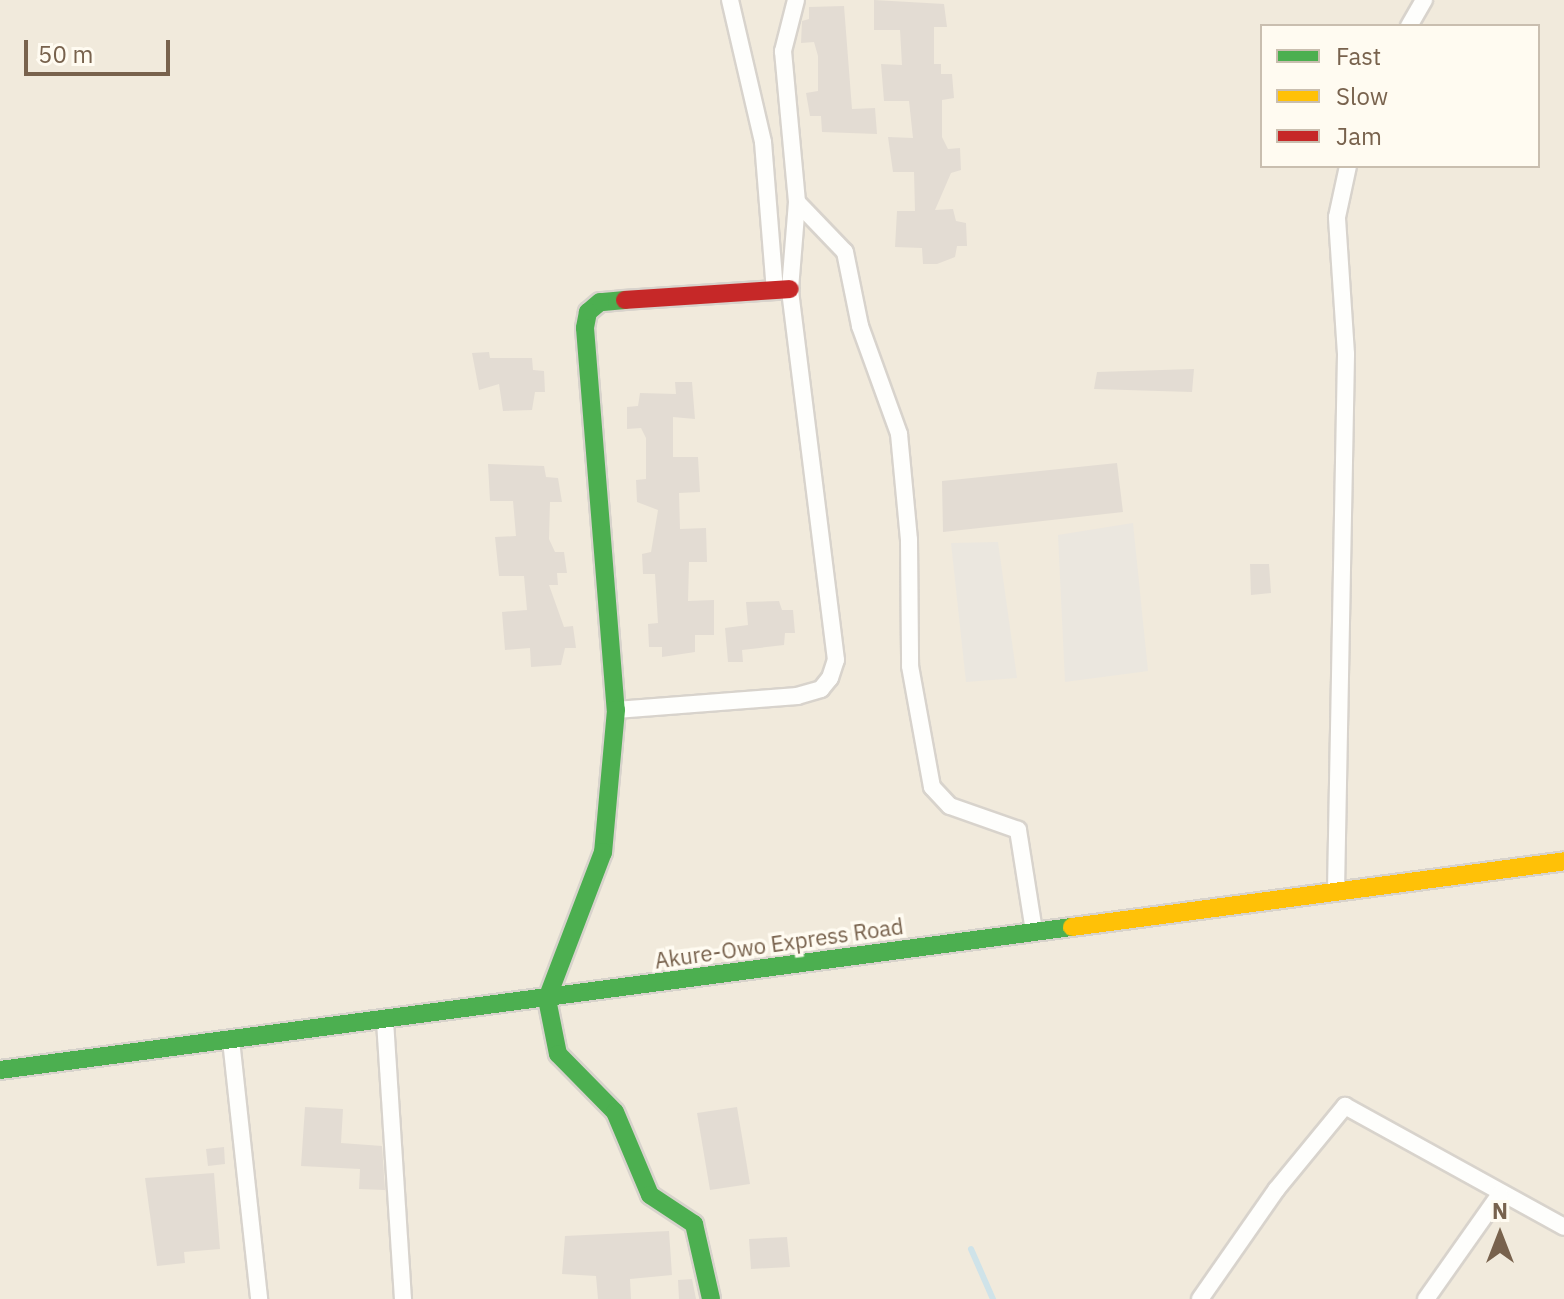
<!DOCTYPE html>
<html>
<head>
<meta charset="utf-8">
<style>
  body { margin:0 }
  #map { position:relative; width:1564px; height:1299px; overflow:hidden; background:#f8f6ee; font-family:"IBM Plex Sans",sans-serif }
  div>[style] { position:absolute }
  .residential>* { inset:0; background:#f1eadc }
  .industrial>* { inset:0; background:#ebe7df }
  .stream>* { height:6px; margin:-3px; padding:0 3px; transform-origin:3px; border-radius:3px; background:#cfe3e9 }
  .building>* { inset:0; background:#e3dcd3 }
  .roads { filter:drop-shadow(2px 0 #d8d3cc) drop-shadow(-2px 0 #d8d3cc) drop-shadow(0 2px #d8d3cc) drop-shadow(0 -2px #d8d3cc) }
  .street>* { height:16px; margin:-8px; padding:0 8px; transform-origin:8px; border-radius:8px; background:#fefefc }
  .fast>* { height:18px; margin:-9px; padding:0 9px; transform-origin:9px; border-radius:9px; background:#4caf50 }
  .slow>* { height:18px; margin:-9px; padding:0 9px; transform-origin:9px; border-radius:9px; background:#ffc107 }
  .jam>* { height:18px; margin:-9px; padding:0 9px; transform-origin:9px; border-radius:9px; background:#c62828 }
  span { translate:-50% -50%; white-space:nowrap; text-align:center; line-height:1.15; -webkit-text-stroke:7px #fffbf1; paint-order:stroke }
  .street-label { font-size:22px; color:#78624d }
  .legend { position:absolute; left:1260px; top:24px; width:280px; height:144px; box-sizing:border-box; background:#fffbf1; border:2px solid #c9beaf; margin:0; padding:10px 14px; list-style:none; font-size:24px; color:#78624d }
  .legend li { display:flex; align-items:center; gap:16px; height:40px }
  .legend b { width:40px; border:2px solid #c9beaf }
  .north { position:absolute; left:1460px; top:1195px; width:80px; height:80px; -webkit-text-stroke:6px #fffbf1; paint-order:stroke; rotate:0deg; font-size:22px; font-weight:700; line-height:32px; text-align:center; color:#78624d }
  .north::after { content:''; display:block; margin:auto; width:28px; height:36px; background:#78624d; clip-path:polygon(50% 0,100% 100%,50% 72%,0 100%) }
  .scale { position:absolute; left:24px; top:40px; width:146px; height:36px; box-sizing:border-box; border:4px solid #78624d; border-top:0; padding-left:10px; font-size:24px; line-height:28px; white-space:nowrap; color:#78624d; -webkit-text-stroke:6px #fffbf1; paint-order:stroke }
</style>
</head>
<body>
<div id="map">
  <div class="residential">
    <div style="clip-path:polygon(evenodd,0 0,1564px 0,1564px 1299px,0 1299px,0 0,1262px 26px,1538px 26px,1538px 166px,1262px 166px,1262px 26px)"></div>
  </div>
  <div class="industrial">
    <div style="clip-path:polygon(1133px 523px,1148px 671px,1065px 682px,1058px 535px)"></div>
    <div style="clip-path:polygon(998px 542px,1017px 678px,966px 682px,951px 543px)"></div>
  </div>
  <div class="stream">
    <div style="left:971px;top:1249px;width:55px;rotate:66.3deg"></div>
  </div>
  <div class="building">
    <div style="clip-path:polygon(874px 0,944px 4px,947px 27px,934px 27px,934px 64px,941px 64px,941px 74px,952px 74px,954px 98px,942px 100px,942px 137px,948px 149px,960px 148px,961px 170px,951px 173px,935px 210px,953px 209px,956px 221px,966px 223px,967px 246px,957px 246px,955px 257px,937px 264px,923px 264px,922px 248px,895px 247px,897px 211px,915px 211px,914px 172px,893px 172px,888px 137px,913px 138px,909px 101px,884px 101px,881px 64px,902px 65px,900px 30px,874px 30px)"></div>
    <div style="clip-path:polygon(844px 6px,852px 109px,875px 108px,877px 134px,822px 132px,821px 116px,810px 116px,806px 93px,818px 91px,818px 56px,814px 42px,801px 43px,802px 21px,809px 19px,809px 7px)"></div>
    <div style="clip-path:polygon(489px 352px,490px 358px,532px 358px,533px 370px,544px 371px,545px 392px,535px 392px,532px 410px,503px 411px,499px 384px,479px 390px,472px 353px)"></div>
    <div style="clip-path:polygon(1194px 369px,1192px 392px,1094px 389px,1097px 372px)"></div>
    <div style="clip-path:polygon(675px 382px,692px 382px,695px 419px,673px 417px,673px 457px,698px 457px,700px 492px,679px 493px,680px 529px,706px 528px,707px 562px,689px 562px,688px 601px,714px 600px,714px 635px,695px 635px,695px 652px,662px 657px,662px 647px,649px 647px,648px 624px,658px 623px,655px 574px,643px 574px,642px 554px,651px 552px,658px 510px,637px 502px,636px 480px,646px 479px,646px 438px,641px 428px,627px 429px,627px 407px,638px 406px,640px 393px,676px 394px)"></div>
    <div style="clip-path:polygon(1117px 463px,1123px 512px,943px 532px,942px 481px)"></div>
    <div style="clip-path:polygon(488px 464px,544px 466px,546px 477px,558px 478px,562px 502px,550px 502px,549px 539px,555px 552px,564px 552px,567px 573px,557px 573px,558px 585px,549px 585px,564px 627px,573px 626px,576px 648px,565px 648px,561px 665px,531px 667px,530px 648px,505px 650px,502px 612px,527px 610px,524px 576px,499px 576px,495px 537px,516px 536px,513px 501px,490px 501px)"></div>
    <div style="clip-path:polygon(1250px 564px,1269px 564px,1271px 593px,1251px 595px)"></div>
    <div style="clip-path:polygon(779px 601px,782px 610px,793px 610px,795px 633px,785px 633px,784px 645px,742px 650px,743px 662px,728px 662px,725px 628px,748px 625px,746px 602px)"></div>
    <div style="clip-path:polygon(305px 1107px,343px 1109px,341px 1143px,382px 1146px,385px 1190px,359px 1189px,360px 1169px,301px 1166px)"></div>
    <div style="clip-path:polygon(737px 1107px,750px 1184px,710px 1190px,697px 1113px)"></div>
    <div style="clip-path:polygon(224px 1147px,225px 1164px,208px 1166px,206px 1149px)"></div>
    <div style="clip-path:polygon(214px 1173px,220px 1249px,184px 1252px,185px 1263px,157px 1266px,145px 1178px)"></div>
    <div style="clip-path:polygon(669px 1231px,672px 1275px,630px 1279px,631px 1299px,598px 1299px,596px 1276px,562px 1274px,565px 1236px)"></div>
    <div style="clip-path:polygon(787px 1237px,790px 1267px,751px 1269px,749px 1239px)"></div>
    <div style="clip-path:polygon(692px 1279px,696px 1299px,679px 1299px,678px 1280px)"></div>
  </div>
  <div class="roads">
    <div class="street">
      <div style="left:730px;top:0;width:146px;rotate:76.9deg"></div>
      <div style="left:763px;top:142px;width:148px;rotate:85.4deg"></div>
      <div style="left:796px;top:0;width:53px;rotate:104.3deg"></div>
      <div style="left:783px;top:51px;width:152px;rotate:84.7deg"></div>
      <div style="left:797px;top:202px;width:69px;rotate:46.2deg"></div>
      <div style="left:845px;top:252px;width:76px;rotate:78.5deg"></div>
      <div style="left:860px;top:326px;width:115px;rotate:70.1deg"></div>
      <div style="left:899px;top:434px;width:106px;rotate:84.6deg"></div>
      <div style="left:909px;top:540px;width:126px;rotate:89.5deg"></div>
      <div style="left:910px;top:666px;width:123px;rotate:79.7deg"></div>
      <div style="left:932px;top:787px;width:26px;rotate:47deg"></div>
      <div style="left:950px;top:806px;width:72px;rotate:19.4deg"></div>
      <div style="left:1018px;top:830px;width:102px;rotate:81deg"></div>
      <div style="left:1409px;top:26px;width:30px;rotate:-60deg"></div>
      <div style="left:616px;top:710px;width:182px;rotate:-4.4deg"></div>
      <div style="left:797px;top:696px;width:25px;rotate:-16deg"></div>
      <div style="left:821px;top:689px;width:14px;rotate:-51deg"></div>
      <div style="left:830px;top:678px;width:19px;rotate:-72deg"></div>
      <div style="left:836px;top:660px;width:374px;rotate:-97.1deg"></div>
      <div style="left:790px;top:289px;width:87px;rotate:-85.4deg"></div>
      <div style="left:1336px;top:890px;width:536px;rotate:-88.93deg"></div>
      <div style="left:1346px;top:354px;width:137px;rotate:-93.8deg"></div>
      <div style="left:1337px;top:217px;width:52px;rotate:-77.8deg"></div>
      <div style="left:385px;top:1021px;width:279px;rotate:86.3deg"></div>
      <div style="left:231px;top:1040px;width:261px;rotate:83.8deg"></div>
      <div style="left:1200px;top:1299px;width:133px;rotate:-55.1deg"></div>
      <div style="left:1276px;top:1190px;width:109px;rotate:-50.6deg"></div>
      <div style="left:1345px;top:1106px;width:250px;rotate:28.9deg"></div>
      <div style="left:1426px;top:1299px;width:128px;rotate:-54.8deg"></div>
    </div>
    <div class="fast">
      <div style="left:625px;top:300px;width:25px;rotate:175deg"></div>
      <div style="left:600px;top:302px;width:16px;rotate:140deg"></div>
      <div style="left:588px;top:312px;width:16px;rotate:101deg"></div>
      <div style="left:585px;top:328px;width:383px;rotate:85.4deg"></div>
      <div style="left:616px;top:710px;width:143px;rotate:95.2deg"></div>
      <div style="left:603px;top:852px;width:157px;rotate:110.9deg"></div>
      <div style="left:547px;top:999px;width:56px;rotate:78.7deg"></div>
      <div style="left:558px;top:1054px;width:81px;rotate:45.5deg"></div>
      <div style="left:615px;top:1112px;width:90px;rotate:67.1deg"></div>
      <div style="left:650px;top:1195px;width:53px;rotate:33.4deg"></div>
      <div style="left:694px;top:1224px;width:77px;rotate:77.2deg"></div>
      <div style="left:0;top:1070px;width:1081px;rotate:-7.6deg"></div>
    </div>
    <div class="slow">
      <div style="left:1072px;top:927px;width:496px;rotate:-7.6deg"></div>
    </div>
    <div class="jam">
      <div style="left:625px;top:300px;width:165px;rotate:-3.8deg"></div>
    </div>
  </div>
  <div class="street-label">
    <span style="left:779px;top:943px;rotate:-8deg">Akure-Owo Express Road</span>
  </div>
  <ul class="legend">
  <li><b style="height:10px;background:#4caf50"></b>Fast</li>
  <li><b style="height:10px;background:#ffc107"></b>Slow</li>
  <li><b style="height:10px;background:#c62828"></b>Jam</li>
  </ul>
  <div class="north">N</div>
  <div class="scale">50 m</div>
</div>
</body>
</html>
